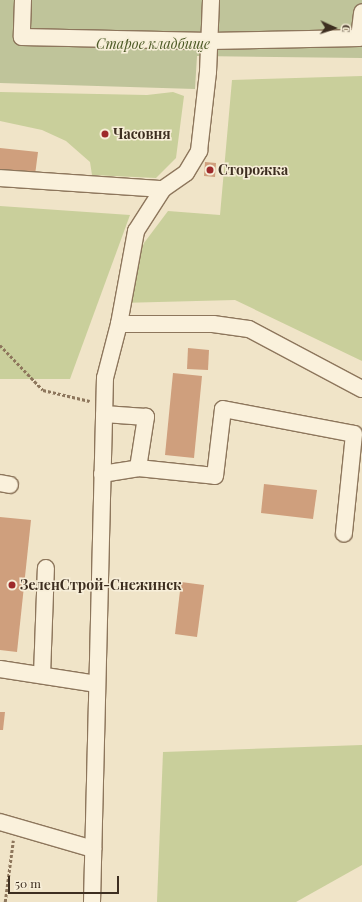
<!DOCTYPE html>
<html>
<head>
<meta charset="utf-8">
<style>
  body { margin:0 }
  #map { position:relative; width:362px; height:902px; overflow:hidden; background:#f0e4c8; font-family:"Playfair Display",serif }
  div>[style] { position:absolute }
  .green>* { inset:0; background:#c9cf9b }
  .cemetery>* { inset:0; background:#bfc49a }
  .building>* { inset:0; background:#cf9f7d }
  .path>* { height:2.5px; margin-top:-1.25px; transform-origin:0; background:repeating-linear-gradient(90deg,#8d765c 0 3px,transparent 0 5px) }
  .roads { filter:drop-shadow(1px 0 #8d765c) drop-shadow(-1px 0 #8d765c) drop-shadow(0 1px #8d765c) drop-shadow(0 -1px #8d765c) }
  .minor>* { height:16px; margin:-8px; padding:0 8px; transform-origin:8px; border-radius:8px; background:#faf1dc }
  .dots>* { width:11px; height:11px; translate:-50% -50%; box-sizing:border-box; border:2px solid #f7eed8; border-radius:50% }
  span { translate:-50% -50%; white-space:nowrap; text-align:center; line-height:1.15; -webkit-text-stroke:3px #f7eed8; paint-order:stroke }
  .park-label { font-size:14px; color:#4d5a26; font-style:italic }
  .poi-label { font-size:14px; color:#3d2e20; font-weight:700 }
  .left { translate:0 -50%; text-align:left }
  .north { position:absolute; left:314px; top:8px; width:40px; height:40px; -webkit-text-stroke:3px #f7eed8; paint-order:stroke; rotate:93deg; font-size:11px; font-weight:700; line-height:16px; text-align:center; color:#3d2e20 }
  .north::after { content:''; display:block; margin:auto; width:14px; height:18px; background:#3d2e20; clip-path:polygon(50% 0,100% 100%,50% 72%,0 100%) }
  .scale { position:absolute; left:8px; top:876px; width:111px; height:18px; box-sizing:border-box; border:2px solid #3d2e20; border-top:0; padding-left:5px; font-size:12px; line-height:14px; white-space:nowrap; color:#3d2e20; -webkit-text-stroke:3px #f7eed8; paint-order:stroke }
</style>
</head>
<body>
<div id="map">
  <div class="green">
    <div style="clip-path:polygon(362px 76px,362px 361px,235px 300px,120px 303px,144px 243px,168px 211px,220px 215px,232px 80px)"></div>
    <div style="clip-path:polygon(0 92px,147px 95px,173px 92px,184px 96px,176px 158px,156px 178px,92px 175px,90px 162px,66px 141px,42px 130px,0 121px)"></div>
    <div style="clip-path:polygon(0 206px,130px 215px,70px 379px,0 379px)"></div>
    <div style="clip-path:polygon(362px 745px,362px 865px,296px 902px,157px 902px,163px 752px)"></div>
  </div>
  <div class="cemetery">
    <div style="clip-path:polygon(0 0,362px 0,362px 58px,197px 56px,195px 89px,0 83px)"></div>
  </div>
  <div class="building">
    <div style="clip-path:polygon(0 148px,38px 152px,35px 175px,0 171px)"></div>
    <div style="clip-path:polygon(205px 162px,216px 163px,215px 177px,204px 176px)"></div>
    <div style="clip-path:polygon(188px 348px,209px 350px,208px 370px,187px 369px)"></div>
    <div style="clip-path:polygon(173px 373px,202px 376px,194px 458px,165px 455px)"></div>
    <div style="clip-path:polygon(264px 484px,317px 490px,313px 519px,261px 513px)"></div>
    <div style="clip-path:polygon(0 517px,31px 520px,17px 652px,0 650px)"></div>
    <div style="clip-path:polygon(181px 582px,204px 585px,197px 637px,175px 634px)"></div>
    <div style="clip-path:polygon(0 712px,5px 712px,3px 730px,0 730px)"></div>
  </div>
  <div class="path">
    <div style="left:0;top:345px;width:62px;rotate:46.3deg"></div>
    <div style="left:43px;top:390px;width:48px;rotate:13.2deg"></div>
    <div style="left:5px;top:902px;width:62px;rotate:-82.5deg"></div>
  </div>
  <div class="roads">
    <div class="minor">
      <div style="left:23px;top:0;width:37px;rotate:92deg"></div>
      <div style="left:22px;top:37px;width:188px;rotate:1.2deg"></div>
      <div style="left:210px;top:41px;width:149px;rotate:-1.2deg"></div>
      <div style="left:359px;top:38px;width:26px;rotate:-83deg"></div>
      <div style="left:0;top:178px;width:163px;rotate:3.9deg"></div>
      <div style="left:119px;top:324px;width:94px"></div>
      <div style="left:213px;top:324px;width:36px;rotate:8deg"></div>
      <div style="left:249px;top:329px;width:128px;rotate:28deg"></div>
      <div style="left:138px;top:468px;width:77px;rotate:5.9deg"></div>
      <div style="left:215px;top:476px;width:67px;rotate:-83.2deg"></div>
      <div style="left:223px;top:409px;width:133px;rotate:10.8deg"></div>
      <div style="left:354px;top:434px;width:100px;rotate:95.8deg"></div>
      <div style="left:102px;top:474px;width:36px;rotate:-9deg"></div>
      <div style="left:138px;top:468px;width:52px;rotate:-81.1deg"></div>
      <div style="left:146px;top:417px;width:42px;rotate:-175.9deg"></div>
      <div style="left:0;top:483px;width:10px;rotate:11deg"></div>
      <div style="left:0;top:669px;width:98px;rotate:8.8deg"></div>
      <div style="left:42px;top:675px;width:107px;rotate:-87.9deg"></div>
      <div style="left:0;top:822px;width:97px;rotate:16.2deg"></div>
      <div style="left:92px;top:902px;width:524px;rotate:-88.58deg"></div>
      <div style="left:105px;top:378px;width:56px;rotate:-75.5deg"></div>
      <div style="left:119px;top:324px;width:95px;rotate:-79.6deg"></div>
      <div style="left:136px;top:231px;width:50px;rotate:-57.3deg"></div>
      <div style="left:163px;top:189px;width:28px;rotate:-35deg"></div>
      <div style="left:186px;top:173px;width:26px;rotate:-59deg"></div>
      <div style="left:199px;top:151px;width:80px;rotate:-83.5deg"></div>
      <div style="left:208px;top:72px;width:72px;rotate:-87.6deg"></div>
    </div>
  </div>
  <div class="dots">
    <div style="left:105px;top:134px;background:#9e2a2b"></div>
    <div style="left:210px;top:170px;background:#9e2a2b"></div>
    <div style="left:12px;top:585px;background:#9e2a2b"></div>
  </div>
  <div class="park-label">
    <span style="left:153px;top:44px">Старое кладбище</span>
  </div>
  <div class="poi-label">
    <span class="left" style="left:113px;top:134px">Часовня</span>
    <span class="left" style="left:218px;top:170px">Сторожка</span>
    <span class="left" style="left:20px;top:585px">ЗеленСтрой-Снежинск</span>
  </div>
  <div class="north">С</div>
  <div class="scale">50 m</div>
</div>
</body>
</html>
